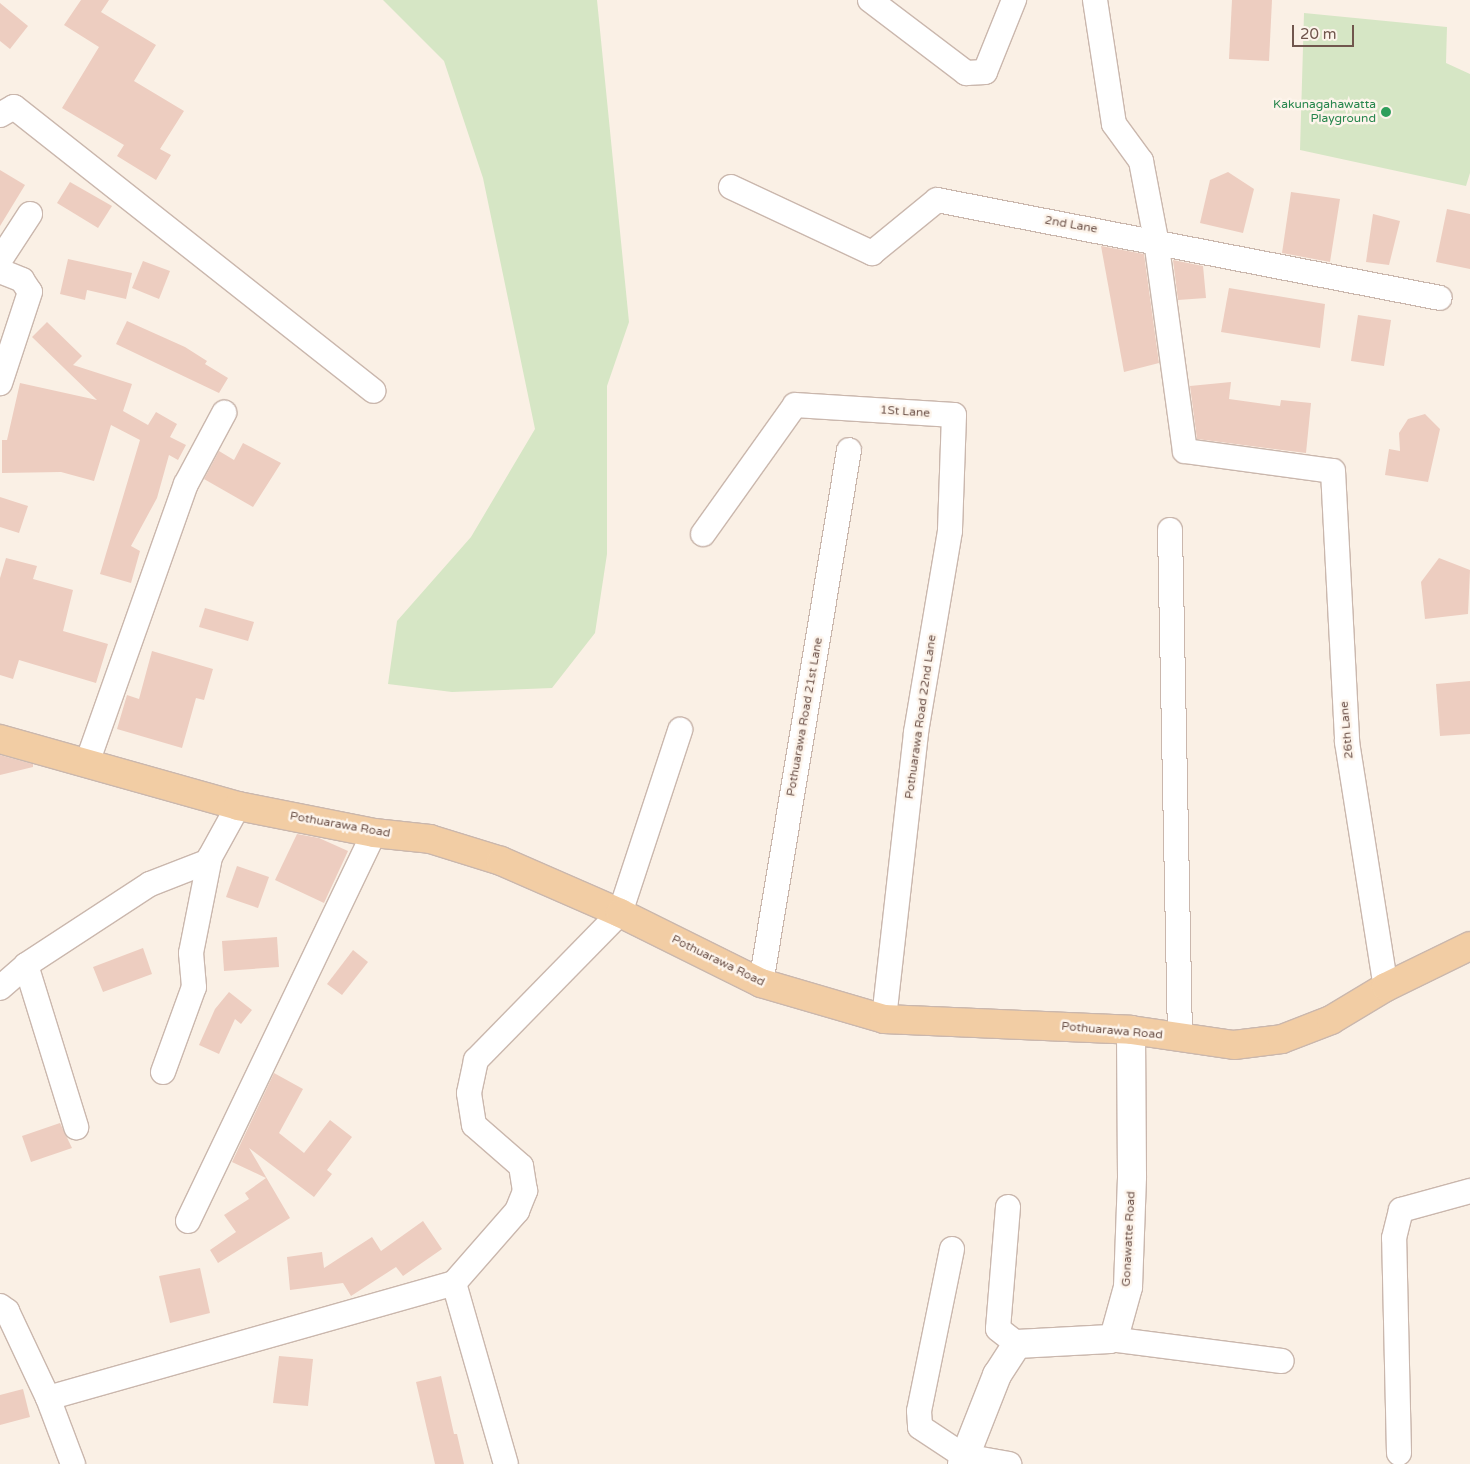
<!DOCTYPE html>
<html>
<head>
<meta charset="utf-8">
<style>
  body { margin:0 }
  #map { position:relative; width:1470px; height:1464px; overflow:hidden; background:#faf0e5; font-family:"Varela Round",sans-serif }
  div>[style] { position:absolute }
  .green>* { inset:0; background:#d6e6c5 }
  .building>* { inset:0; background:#edcdc0 }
  .roads { filter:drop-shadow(1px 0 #cab7ad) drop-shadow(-1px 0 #cab7ad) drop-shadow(0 1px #cab7ad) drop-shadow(0 -1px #cab7ad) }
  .minor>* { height:24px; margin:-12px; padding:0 12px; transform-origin:12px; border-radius:12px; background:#fff }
  .tertiary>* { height:28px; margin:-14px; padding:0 14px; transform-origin:14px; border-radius:14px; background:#fff }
  .primary>* { height:28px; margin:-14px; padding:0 14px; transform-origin:14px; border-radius:14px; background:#f2cda4 }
  .dots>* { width:14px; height:14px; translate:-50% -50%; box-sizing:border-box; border:2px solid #fdf4eb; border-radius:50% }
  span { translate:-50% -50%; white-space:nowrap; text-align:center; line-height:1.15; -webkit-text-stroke:5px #fdf4eb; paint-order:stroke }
  .leisure-label { font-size:12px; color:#27864d }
  .right { translate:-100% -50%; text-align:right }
  .street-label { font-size:12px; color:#70564d }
  .scale { position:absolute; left:1292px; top:25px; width:62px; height:22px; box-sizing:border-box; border:2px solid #70564d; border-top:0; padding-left:6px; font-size:15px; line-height:18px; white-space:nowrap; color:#70564d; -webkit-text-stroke:4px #fdf4eb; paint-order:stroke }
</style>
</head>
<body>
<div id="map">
  <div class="green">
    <div style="clip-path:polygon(383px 0,597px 0,629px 322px,607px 386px,607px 554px,595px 633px,552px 688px,452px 692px,388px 684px,397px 621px,471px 537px,535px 429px,483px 178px,444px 61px)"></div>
    <div style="clip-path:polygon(1304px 13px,1447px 27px,1446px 63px,1470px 74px,1470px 173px,1466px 186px,1300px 150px)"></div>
  </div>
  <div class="building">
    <div style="clip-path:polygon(81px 0,109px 0,101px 12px,156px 45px,134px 81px,184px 111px,160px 149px,171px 155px,156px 180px,117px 156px,124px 145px,62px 108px,99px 47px,64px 25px)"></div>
    <div style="clip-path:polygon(1232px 0,1272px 0,1269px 61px,1229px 59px)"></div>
    <div style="clip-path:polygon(0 3px,28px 26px,10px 49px,0 41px)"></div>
    <div style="clip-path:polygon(0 170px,25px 185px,0 226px)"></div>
    <div style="clip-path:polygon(1228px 172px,1254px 189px,1243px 233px,1200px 223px,1210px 180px)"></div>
    <div style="clip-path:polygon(70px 182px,112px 206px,98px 228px,57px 203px)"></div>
    <div style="clip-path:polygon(1291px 192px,1340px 199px,1330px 262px,1282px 253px)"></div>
    <div style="clip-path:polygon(1447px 209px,1470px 214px,1470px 269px,1436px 262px)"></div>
    <div style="clip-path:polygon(1373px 214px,1400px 221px,1389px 265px,1366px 262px)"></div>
    <div style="clip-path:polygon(1101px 246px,1144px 254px,1159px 363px,1124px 372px)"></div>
    <div style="clip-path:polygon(68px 259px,132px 273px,126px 299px,87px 290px,85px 300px,60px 294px)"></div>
    <div style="clip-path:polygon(1173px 260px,1203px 266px,1206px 298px,1178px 300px)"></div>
    <div style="clip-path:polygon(143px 261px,170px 271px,159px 299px,132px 288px)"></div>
    <div style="clip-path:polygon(1229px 288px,1325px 304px,1320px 348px,1221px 332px)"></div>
    <div style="clip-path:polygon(1358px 315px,1391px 320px,1384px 366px,1351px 361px)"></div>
    <div style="clip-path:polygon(127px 321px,185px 347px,207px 361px,205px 364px,228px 378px,219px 393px,116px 344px)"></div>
    <div style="clip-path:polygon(47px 322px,82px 356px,73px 365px,132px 384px,123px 411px,148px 425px,156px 412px,177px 424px,170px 437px,186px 445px,178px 460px,169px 455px,157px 498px,131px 546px,140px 551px,131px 583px,100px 574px,140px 440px,111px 425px,94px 481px,61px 472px,2px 473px,2px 440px,7px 440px,20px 383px,97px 400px,32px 337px)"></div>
    <div style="clip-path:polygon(1231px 382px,1229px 399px,1280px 406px,1281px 400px,1311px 403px,1306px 453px,1197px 439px,1190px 386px)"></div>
    <div style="clip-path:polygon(1425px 414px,1440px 429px,1428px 482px,1385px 475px,1389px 449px,1400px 451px,1399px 433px,1408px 419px)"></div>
    <div style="clip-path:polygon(243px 443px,281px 463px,253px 507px,204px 479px,219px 451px,234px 460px)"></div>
    <div style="clip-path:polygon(0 497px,28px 506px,19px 533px,0 527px)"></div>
    <div style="clip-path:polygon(6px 558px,37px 566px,33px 579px,73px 590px,63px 631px,108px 644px,96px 683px,19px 660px,13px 679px,0 675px,0 578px)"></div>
    <div style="clip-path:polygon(1439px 558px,1470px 570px,1468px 614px,1425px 619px,1421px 582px)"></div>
    <div style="clip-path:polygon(205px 608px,254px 622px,248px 641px,199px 627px)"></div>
    <div style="clip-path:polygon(152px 651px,213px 669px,204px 700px,196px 698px,182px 748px,117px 729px,127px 695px,139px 699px)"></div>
    <div style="clip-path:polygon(1470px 681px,1470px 734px,1440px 736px,1436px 684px)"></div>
    <div style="clip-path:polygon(0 755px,33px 764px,33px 767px,0 775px)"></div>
    <div style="clip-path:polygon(297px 834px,319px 838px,348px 851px,324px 903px,275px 880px)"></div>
    <div style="clip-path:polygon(237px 866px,269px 877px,258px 908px,226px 897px)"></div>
    <div style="clip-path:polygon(277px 937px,279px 967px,224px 971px,222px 941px)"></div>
    <div style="clip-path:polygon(143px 948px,152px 974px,103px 992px,93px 967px)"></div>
    <div style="clip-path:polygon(353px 950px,368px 962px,342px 995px,327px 984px)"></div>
    <div style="clip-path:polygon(229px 992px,252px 1010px,241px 1024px,235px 1019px,219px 1054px,199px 1045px,215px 1009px)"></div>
    <div style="clip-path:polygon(274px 1073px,303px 1089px,279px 1133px,304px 1153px,330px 1120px,352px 1137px,327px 1170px,332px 1174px,314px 1197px,249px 1148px,290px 1218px,218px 1263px,210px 1250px,236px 1232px,224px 1215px,249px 1199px,245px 1193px,266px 1178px,232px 1162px)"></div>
    <div style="clip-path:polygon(60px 1123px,72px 1148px,31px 1162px,22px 1136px)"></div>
    <div style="clip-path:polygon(423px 1221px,442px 1249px,403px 1276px,396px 1267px,351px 1296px,343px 1283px,290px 1290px,287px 1257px,322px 1252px,324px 1268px,372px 1237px,381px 1251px)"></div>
    <div style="clip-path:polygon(200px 1268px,210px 1313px,170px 1323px,159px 1276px)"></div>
    <div style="clip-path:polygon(279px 1356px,313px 1359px,308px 1406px,273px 1403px)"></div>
    <div style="clip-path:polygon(441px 1376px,454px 1434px,457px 1434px,464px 1464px,435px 1464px,416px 1382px)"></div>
    <div style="clip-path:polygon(23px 1389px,30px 1417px,0 1425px,0 1395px)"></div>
  </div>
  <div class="roads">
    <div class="minor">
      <div style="left:870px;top:0;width:121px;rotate:37.2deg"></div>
      <div style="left:966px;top:73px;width:19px;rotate:-3deg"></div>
      <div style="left:985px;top:72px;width:78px;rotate:-68.1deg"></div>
      <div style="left:1095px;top:0;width:125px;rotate:81.3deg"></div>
      <div style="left:1114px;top:124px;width:46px;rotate:53.9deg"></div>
      <div style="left:1141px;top:161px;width:80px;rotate:79.2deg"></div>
      <div style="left:1156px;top:240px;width:213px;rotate:82.2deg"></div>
      <div style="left:1185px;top:451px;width:149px;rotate:7.7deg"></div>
      <div style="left:1333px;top:471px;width:271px;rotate:87deg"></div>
      <div style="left:1347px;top:742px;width:248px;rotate:81deg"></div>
      <div style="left:0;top:115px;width:16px;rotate:-30deg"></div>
      <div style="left:14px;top:107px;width:458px;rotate:38.3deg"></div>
      <div style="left:731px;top:187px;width:156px;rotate:25.1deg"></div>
      <div style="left:872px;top:253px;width:84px;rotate:-39.2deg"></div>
      <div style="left:937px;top:200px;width:512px;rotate:11.02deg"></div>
      <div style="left:0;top:260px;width:55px;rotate:-56.9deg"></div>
      <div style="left:0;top:271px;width:24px;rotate:22deg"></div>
      <div style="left:22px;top:280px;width:14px;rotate:56deg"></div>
      <div style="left:30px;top:292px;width:96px;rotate:108.2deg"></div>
      <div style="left:1170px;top:530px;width:508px;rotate:88.87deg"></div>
      <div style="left:703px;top:534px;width:158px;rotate:-54.5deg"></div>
      <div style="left:795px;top:405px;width:159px;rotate:3.6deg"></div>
      <div style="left:954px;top:415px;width:116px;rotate:92deg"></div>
      <div style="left:950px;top:531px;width:205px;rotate:99.6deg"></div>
      <div style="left:916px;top:733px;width:288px;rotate:96.4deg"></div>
      <div style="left:87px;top:763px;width:296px;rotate:-70.5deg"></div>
      <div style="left:186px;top:484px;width:81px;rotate:-61.8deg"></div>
      <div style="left:26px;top:965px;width:170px;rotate:72.8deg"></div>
      <div style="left:761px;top:983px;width:540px;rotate:-80.62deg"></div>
      <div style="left:0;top:988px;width:35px;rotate:-41deg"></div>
      <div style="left:26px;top:965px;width:148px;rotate:-33.2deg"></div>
      <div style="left:150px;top:884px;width:63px;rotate:-21.3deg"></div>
      <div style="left:163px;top:1072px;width:90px;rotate:-70deg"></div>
      <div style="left:194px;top:987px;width:34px;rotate:-95deg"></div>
      <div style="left:191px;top:953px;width:98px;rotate:-78.8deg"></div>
      <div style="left:210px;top:857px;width:58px;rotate:-61.2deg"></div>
      <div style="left:1008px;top:1207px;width:122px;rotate:94.7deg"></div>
      <div style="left:998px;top:1329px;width:24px;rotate:38deg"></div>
      <div style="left:188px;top:1221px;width:430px;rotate:-64.4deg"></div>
      <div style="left:952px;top:1249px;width:165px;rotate:101.5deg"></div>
      <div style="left:919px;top:1411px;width:16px;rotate:86deg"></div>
      <div style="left:920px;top:1427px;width:53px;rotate:33.4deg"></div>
      <div style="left:964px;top:1456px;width:46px;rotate:10.1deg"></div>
      <div style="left:454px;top:1283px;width:96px;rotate:-48.8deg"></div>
      <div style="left:517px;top:1211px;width:22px;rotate:-68deg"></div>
      <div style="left:525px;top:1191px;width:25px;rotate:-99deg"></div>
      <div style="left:521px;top:1166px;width:62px;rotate:-138.9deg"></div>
      <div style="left:474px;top:1125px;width:32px;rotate:-99deg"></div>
      <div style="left:469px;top:1093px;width:34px;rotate:-78deg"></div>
      <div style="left:476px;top:1060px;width:206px;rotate:-45.6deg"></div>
      <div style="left:620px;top:913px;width:193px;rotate:-71.8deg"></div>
      <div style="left:0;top:1306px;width:9px;rotate:36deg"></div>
      <div style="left:7px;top:1311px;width:96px;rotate:64.8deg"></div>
      <div style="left:48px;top:1398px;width:422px;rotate:-15.8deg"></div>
      <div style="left:454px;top:1283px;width:188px;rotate:74deg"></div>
      <div style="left:1110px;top:1339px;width:173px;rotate:7.3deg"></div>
      <div style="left:48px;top:1398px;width:71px;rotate:69.3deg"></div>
      <div style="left:1399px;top:1453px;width:215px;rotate:-91.3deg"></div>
      <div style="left:1394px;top:1238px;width:29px;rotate:-76deg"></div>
      <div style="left:1401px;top:1210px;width:72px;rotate:-15.4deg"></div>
    </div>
    <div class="tertiary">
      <div style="left:962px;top:1464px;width:96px;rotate:-68.5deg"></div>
      <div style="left:997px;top:1375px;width:37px;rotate:-57deg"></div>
      <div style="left:1017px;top:1344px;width:93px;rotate:-3.1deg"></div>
      <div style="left:1110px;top:1339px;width:7px;rotate:-45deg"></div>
      <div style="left:1115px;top:1334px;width:49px;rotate:-74.5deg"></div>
      <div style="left:1128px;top:1287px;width:111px;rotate:-87.9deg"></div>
      <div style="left:1132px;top:1176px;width:146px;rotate:-90.4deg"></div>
    </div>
    <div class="primary">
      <div style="left:0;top:739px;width:247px;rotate:15.7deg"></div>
      <div style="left:238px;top:806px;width:139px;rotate:11.2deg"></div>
      <div style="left:374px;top:833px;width:56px;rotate:6.1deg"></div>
      <div style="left:430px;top:839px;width:74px;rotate:17.2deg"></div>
      <div style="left:501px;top:861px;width:130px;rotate:23.6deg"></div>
      <div style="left:620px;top:913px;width:157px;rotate:26.4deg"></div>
      <div style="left:761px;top:983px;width:128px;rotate:16.3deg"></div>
      <div style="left:884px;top:1019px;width:247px;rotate:2.5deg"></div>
      <div style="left:1131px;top:1030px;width:104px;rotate:8.3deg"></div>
      <div style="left:1234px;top:1045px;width:48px;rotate:-7.1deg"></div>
      <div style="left:1282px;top:1039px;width:53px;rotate:-21.2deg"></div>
      <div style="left:1331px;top:1020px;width:64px;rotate:-31deg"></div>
      <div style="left:1386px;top:987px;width:93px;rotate:-26deg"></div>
    </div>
  </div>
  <div class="dots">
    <div style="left:1386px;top:112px;background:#2e9e5b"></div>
  </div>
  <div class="leisure-label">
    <span class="right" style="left:1376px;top:112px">Kakunagahawatta<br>Playground</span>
  </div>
  <div class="street-label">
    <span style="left:1071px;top:225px;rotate:10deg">2nd Lane</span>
    <span style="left:905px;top:412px;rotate:4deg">1St Lane</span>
    <span style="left:805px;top:717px;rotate:-80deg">Pothuarawa Road 21st Lane</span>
    <span style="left:921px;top:717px;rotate:-82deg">Pothuarawa Road 22nd Lane</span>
    <span style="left:1347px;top:730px;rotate:-95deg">26th Lane</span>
    <span style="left:340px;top:825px;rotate:10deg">Pothuarawa Road</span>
    <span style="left:718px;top:961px;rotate:26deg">Pothuarawa Road</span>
    <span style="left:1112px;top:1031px;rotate:5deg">Pothuarawa Road</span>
    <span style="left:1129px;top:1239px;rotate:-87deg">Gonawatte Road</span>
  </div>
  <div class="scale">20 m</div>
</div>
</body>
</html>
